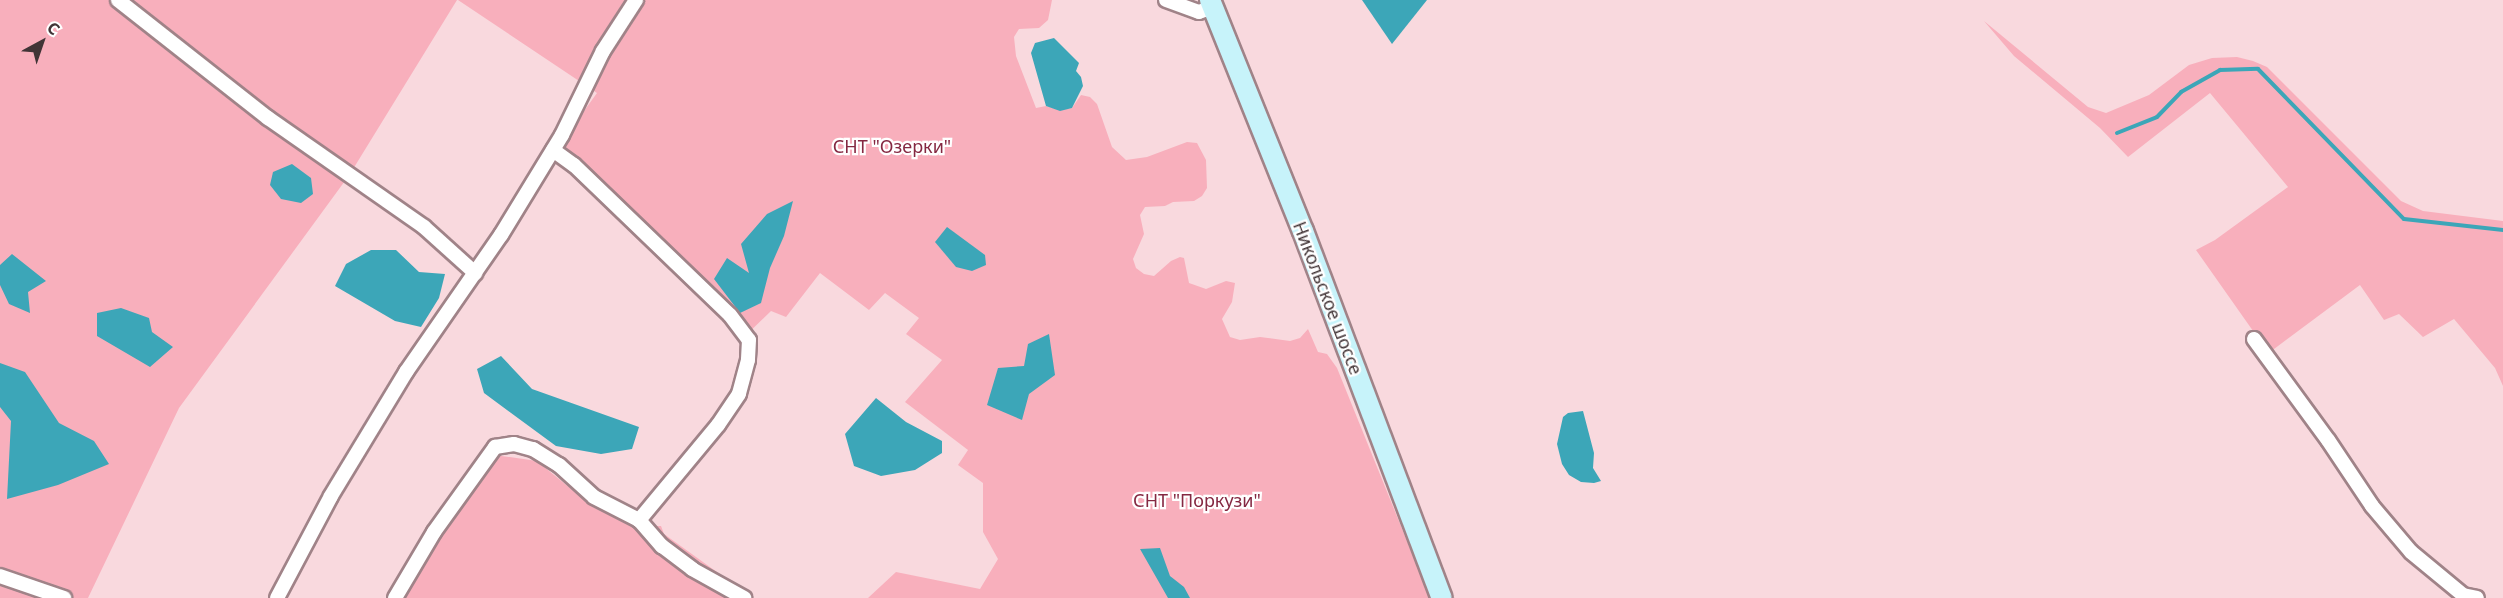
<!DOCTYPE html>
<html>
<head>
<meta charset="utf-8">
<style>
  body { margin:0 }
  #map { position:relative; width:2503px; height:598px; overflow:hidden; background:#f9d9de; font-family:"Noto Sans",sans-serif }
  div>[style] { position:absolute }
  .green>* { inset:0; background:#f8afbc }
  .water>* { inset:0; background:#3ca6b8 }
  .stream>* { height:4px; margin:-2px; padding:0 2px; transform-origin:2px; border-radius:2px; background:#3ca6b8 }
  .roads { filter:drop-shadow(2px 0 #a08388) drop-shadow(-2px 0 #a08388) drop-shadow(0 2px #a08388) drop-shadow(0 -2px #a08388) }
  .street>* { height:14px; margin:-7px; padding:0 7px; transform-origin:7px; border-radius:7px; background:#fff }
  .secondary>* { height:20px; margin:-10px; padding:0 10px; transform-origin:10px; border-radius:10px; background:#c7f3fa }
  span { translate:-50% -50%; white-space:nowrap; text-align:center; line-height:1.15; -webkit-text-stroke:4.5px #fff; paint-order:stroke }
  .park-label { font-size:18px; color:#852842 }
  .street-label { font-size:18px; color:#413436 }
  .north { position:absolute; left:12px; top:12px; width:60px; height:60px; -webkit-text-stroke:4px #fff; paint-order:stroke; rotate:40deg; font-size:16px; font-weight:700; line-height:24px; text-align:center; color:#413436 }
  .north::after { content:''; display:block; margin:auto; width:21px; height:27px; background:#413436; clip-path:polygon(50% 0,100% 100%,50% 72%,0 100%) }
</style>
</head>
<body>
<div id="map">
  <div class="green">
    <div style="clip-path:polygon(0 0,457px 0,350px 174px,179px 408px,88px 598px,0 598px)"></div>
    <div style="clip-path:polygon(458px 0,1052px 0,1048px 20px,1039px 28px,1019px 29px,1014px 37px,1016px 56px,1036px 108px,1046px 106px,1060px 110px,1072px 108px,1081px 95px,1090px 97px,1097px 104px,1112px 147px,1126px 160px,1147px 157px,1187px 142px,1197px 143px,1206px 160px,1207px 188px,1202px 196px,1194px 201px,1173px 202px,1165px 206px,1145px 207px,1140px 215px,1144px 234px,1133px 259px,1136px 268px,1144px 274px,1154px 276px,1171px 261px,1180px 257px,1184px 258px,1189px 283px,1206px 289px,1226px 281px,1235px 283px,1232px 302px,1222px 319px,1230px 337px,1240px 340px,1260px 337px,1290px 341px,1300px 338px,1308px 329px,1318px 352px,1327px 354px,1337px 368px,1430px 598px,868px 598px,896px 572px,980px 589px,998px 559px,983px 532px,983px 483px,958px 465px,968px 450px,905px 402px,942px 360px,906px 334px,919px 318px,885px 293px,869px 310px,820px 273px,786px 317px,771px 311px,742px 339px,553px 154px,597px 93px)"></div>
    <div style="clip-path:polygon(1984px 21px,2088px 107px,2106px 113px,2149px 95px,2189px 65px,2212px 58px,2237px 57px,2253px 61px,2267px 67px,2401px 201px,2423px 211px,2503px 221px,2503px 386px,2495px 368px,2454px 319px,2423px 337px,2399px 314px,2384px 320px,2360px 285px,2270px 352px,2258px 338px,2196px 250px,2215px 240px,2288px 187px,2210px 93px,2128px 157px,2100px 128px,2014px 56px)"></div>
    <div style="clip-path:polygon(495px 455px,537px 461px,593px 507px,635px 526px,661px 526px,664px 534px,753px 598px,399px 598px)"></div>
  </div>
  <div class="water">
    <div style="clip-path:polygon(1362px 0,1427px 0,1392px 44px)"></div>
    <div style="clip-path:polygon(1054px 38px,1079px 63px,1076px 71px,1081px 77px,1083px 86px,1072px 108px,1060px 111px,1046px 106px,1031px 53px,1035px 43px)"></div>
    <div style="clip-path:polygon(292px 164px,311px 178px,313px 194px,301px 203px,281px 199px,270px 185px,273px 172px)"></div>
    <div style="clip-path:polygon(793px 201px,784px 236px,770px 268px,761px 303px,740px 313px,714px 279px,727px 258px,749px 273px,741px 244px,767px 214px)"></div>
    <div style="clip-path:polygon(947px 227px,985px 255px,986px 265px,972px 271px,956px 267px,935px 242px)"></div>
    <div style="clip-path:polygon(371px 250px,396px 250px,419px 272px,445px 274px,439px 298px,421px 327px,395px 321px,335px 286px,346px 264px)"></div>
    <div style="clip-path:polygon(12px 254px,46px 281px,28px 292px,30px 313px,9px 304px,0 285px,0 265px)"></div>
    <div style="clip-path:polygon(121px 308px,149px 318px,152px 332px,173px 347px,150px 367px,97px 336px,97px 313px)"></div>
    <div style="clip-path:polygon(1049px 334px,1055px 375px,1029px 394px,1022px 420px,987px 405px,998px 368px,1024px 366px,1028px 344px)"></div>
    <div style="clip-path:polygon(501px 356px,532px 389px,639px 427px,632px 449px,601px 454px,556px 446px,484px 393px,477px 369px)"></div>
    <div style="clip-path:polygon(0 363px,25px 372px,59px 423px,94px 441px,109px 464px,58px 485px,7px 499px,11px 421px,0 407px)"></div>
    <div style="clip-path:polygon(876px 398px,906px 422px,942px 441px,942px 453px,915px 470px,881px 476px,854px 466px,845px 434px)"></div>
    <div style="clip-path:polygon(1583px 411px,1594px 453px,1593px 468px,1601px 481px,1594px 483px,1581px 482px,1569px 475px,1562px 464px,1557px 444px,1563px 417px,1568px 413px)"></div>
    <div style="clip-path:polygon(1160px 548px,1170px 576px,1184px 587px,1190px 598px,1168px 598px,1140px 549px)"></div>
  </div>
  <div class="stream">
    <div style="left:2117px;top:133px;width:43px;rotate:-21.8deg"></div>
    <div style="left:2157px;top:117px;width:35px;rotate:-46deg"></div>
    <div style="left:2181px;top:92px;width:45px;rotate:-29.4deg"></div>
    <div style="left:2220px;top:70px;width:38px;rotate:-2deg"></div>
    <div style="left:2258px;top:69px;width:209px;rotate:45.8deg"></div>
    <div style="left:2404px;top:219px;width:100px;rotate:6.3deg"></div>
  </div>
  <div class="roads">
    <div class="street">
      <div style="left:118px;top:0;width:191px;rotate:38.2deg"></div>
      <div style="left:268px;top:118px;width:190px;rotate:34.9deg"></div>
      <div style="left:424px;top:227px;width:69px;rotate:42deg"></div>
      <div style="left:1166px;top:0;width:35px;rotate:20deg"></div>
      <div style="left:1199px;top:12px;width:15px;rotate:-20deg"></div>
      <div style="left:553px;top:150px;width:26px;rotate:36deg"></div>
      <div style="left:574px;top:165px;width:216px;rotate:43.9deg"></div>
      <div style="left:730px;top:315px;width:31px;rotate:53deg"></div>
      <div style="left:749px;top:340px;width:20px;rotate:93deg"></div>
      <div style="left:748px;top:360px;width:35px;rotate:105deg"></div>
      <div style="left:739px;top:394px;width:37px;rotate:124deg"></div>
      <div style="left:718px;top:425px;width:124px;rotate:129.7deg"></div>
      <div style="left:2254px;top:339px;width:125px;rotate:53.8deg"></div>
      <div style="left:2328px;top:440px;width:79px;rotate:56.3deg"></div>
      <div style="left:2372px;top:506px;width:60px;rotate:49.7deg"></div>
      <div style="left:2411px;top:552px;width:67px;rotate:39.6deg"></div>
      <div style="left:2463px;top:595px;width:14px;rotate:12deg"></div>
      <div style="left:0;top:576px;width:68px;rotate:19deg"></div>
      <div style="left:277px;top:598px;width:115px;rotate:-62.1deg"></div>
      <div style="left:331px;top:496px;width:145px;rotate:-58.8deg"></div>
      <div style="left:406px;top:372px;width:167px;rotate:-55.3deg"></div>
      <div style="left:501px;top:235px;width:117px;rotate:-58.6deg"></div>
      <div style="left:562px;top:135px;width:93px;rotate:-64deg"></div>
      <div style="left:603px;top:51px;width:61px;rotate:-57.1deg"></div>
      <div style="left:395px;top:598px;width:77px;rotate:-59.4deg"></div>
      <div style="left:434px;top:532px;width:105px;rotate:-54.3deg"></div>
      <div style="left:495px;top:447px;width:19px;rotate:-9deg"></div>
      <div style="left:514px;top:444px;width:20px;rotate:15deg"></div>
      <div style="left:533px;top:449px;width:31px;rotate:32deg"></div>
      <div style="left:559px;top:465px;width:47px;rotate:42.4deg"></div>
      <div style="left:594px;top:497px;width:51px;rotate:27.1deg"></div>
      <div style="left:639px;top:520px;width:35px;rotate:49deg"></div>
      <div style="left:662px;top:546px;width:38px;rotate:37deg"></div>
      <div style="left:692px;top:569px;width:60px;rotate:29.1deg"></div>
    </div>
    <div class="secondary">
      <div style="left:1210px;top:0;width:249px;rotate:68.1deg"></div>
      <div style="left:1303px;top:231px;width:392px;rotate:69.3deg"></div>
    </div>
  </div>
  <div class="park-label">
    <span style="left:892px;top:146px">СНТ "Озерки"</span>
    <span style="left:1197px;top:500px">СНТ "Поркузи"</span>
  </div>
  <div class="street-label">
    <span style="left:1328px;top:298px;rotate:69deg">Никольское шоссе</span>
  </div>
  <div class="north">С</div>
</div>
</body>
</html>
